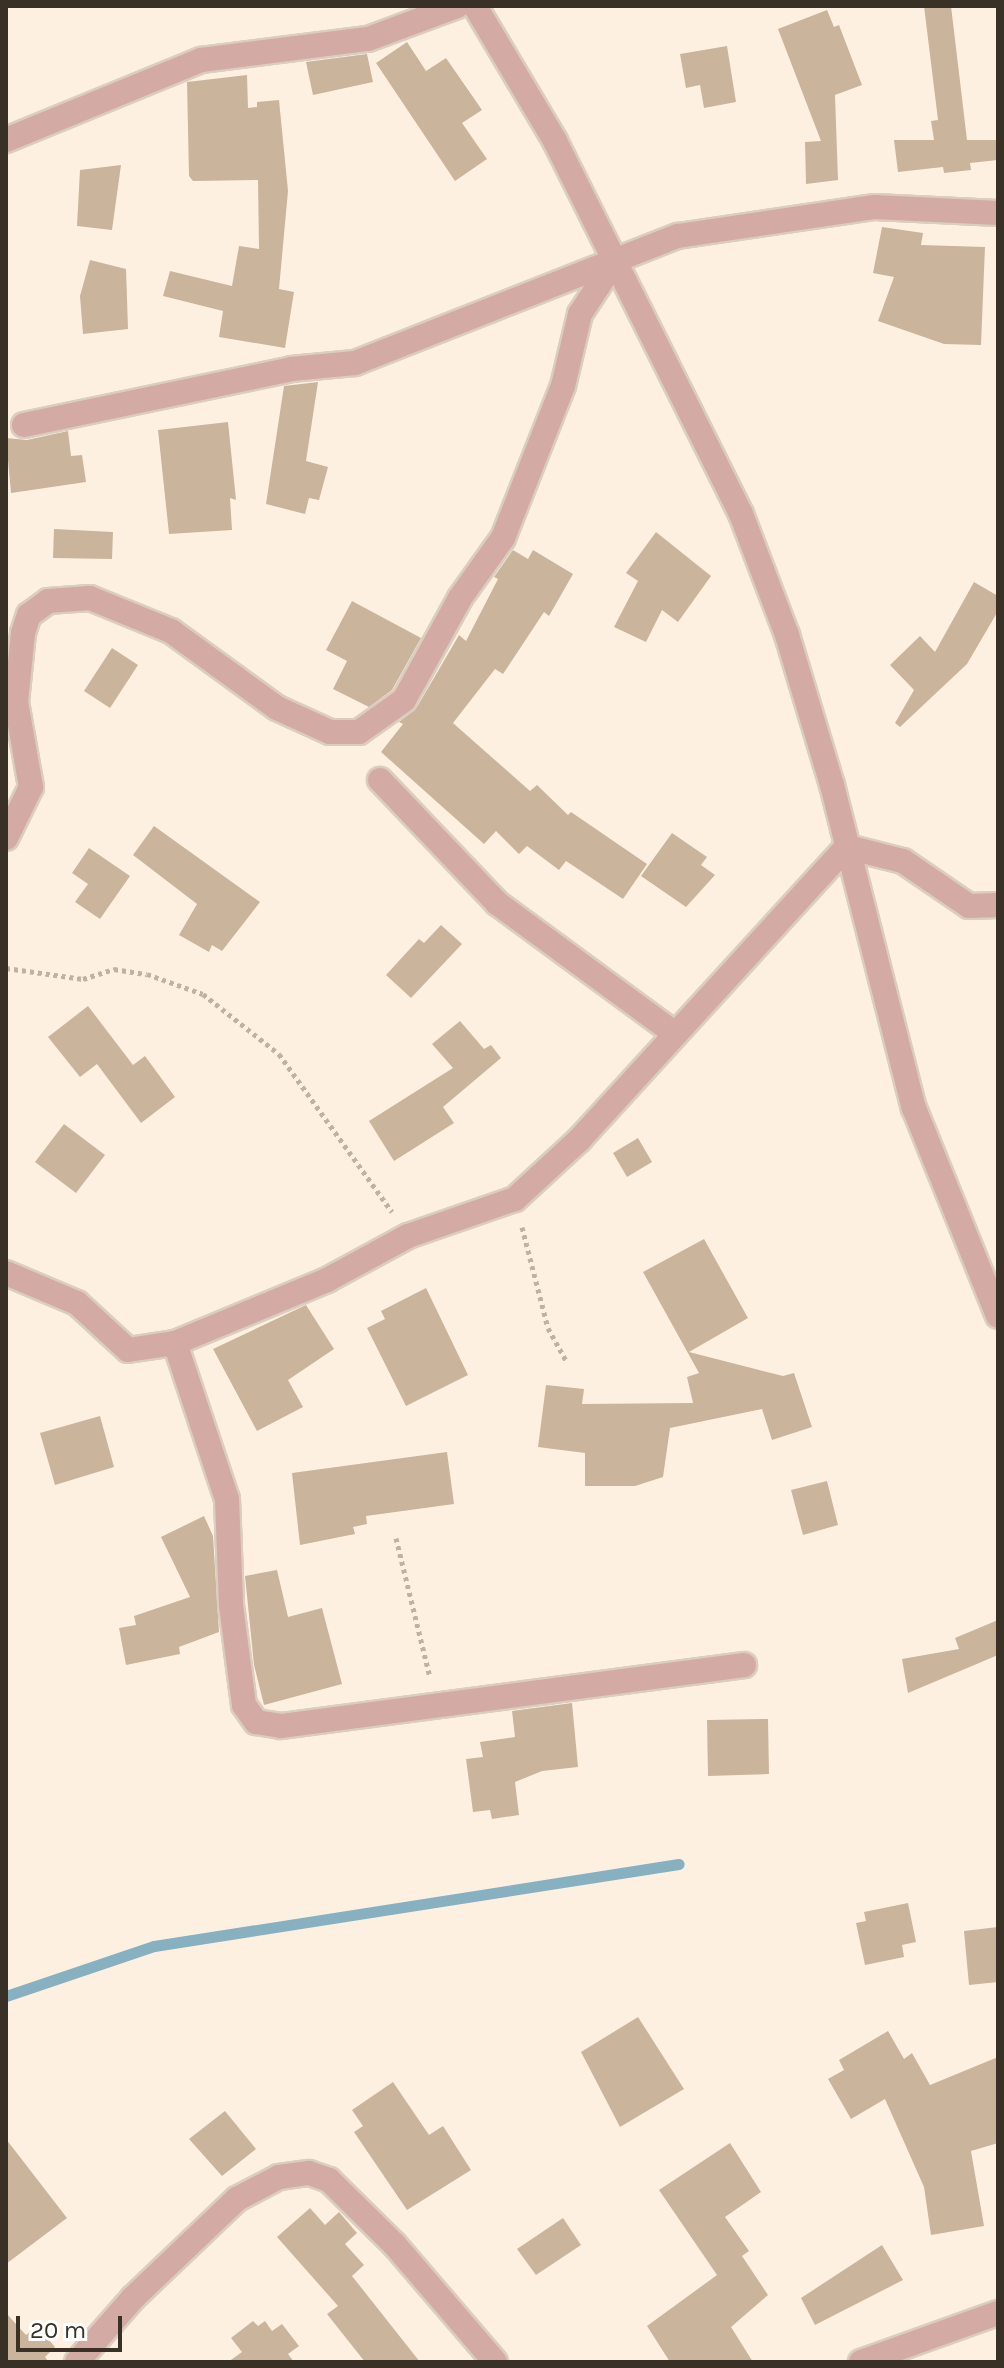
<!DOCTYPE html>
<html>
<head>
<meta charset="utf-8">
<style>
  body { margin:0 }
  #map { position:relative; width:1004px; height:2368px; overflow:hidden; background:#fef0e1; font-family:Karla,sans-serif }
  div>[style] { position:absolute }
  .stream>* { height:11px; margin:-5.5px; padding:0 5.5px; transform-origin:5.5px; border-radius:5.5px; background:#87b1c1 }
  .building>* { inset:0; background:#cab49c }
  .path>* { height:5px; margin-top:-2.5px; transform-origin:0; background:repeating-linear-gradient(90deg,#bfb2a5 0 4px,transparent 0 8px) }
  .roads { filter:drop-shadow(2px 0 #dbcdbf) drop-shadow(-2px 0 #dbcdbf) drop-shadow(0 2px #dbcdbf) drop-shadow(0 -2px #dbcdbf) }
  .minor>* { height:24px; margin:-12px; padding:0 12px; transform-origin:12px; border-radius:12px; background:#d3aaa4 }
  span { translate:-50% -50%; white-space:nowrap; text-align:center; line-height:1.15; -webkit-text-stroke:6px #fff; paint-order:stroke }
  .frame { position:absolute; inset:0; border:8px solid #393026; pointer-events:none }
  .scale { position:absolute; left:16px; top:2316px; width:106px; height:36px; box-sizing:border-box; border:4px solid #393026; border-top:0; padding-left:10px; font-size:24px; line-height:28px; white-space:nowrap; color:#393026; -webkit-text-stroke:6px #fff; paint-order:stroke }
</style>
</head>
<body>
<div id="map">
  <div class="stream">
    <div style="left:6px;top:1996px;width:156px;rotate:-18.7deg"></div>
    <div style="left:154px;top:1946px;width:531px;rotate:-8.88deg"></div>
  </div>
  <div class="building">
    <div style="clip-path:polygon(924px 6px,951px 6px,967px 140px,998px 140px,998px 160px,970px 163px,971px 170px,944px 173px,943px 167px,898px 172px,894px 140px,934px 140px,931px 121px,938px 120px)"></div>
    <div style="clip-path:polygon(827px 10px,834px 27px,839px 25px,862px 85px,835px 95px,838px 180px,806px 184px,805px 142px,821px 141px,778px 29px)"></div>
    <div style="clip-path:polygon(407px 42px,426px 71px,446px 58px,482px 110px,462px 123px,487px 159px,455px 181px,376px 63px)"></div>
    <div style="clip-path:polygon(727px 46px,736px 102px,704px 108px,700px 85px,686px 88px,680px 54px)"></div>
    <div style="clip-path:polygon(367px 54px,373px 82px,313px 95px,306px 62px)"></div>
    <div style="clip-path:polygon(247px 75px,248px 108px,257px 107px,257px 102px,279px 100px,288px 191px,279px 289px,294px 292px,285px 348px,219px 337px,223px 311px,163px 296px,170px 271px,232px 286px,239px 246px,259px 249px,258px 180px,193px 181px,189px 176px,187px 82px)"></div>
    <div style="clip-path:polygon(121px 165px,112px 230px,77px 226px,80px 170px)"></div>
    <div style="clip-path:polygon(882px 227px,923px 233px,921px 245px,985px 247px,981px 345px,944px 344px,878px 321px,894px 277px,873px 273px)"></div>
    <div style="clip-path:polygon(90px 260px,126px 269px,128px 329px,83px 334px,80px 296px)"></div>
    <div style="clip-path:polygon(318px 382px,306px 461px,328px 467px,319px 500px,309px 498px,305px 514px,266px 504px,284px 386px)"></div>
    <div style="clip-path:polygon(228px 422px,236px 500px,230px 498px,232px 530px,169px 534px,158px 430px)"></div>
    <div style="clip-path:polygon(68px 431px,71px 456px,82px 455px,86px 482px,11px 493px,6px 438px,27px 440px)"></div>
    <div style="clip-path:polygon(54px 529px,113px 532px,112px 559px,53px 558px)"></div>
    <div style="clip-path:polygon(656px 532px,711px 576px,678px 622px,662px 610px,646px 642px,614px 627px,638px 581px,626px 573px)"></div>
    <div style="clip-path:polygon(513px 550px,528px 559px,533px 550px,573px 574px,549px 616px,544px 612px,503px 674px,495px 669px,453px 723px,530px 791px,537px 785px,568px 815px,571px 812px,647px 864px,623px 899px,566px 861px,559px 870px,527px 846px,519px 854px,496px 831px,484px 844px,381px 752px,403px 724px,399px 722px,417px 707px,459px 635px,466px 641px,498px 579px,494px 577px)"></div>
    <div style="clip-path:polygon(974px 582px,998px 596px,998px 611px,967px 664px,900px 727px,895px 723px,914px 690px,890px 665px,920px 636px,935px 652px)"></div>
    <div style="clip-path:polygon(352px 601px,421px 638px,392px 690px,369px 707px,333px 689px,347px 661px,326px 650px)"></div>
    <div style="clip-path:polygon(112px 648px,138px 665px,110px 708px,84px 691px)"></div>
    <div style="clip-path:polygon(154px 826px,260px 902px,222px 951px,212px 945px,209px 952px,179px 935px,197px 904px,133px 855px)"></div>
    <div style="clip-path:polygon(672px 833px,707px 857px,701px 865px,715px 875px,686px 907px,641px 876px)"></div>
    <div style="clip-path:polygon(89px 848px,130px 876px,100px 919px,75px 902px,88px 884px,72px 873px)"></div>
    <div style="clip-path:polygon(441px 925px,462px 944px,411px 998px,386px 975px,419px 939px,424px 943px)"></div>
    <div style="clip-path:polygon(88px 1006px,133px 1065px,145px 1056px,175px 1097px,141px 1123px,97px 1064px,80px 1077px,48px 1037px)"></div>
    <div style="clip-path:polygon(460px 1021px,484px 1049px,491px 1045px,501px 1058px,443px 1107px,454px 1123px,394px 1161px,369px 1121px,453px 1068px,432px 1044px)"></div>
    <div style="clip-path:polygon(64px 1124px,105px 1155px,76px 1193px,35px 1162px)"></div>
    <div style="clip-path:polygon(638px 1138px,652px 1162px,627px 1177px,613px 1153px)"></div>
    <div style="clip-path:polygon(704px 1239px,748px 1318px,689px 1352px,783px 1376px,794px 1373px,812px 1427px,772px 1440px,762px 1409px,670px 1428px,663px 1477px,635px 1486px,585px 1486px,585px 1453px,538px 1447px,546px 1385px,584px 1389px,582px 1404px,693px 1403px,687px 1377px,699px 1373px,643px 1272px)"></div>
    <div style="clip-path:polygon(426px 1288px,468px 1375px,406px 1406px,367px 1328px,385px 1319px,381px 1311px)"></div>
    <div style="clip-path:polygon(306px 1305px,334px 1349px,288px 1380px,303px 1407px,257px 1431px,213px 1349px)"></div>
    <div style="clip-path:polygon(100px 1416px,114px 1467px,55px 1485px,40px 1433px)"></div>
    <div style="clip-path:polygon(447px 1452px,454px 1504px,366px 1516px,367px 1524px,353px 1527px,355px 1534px,300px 1545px,292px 1473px)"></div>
    <div style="clip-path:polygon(827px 1481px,838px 1525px,803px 1535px,791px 1490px)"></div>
    <div style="clip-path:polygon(204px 1516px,213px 1536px,219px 1632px,179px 1647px,180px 1654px,126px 1665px,119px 1628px,136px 1625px,134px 1616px,190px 1597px,161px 1537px)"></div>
    <div style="clip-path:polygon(277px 1570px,288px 1617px,322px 1608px,342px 1684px,264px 1705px,254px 1665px,245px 1576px)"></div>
    <div style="clip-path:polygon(998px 1620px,998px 1655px,908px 1693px,902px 1659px,959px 1649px,955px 1638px)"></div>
    <div style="clip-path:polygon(572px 1703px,578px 1767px,542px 1771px,515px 1782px,519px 1815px,492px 1819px,490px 1810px,473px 1812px,466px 1759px,483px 1757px,480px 1742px,515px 1737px,512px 1711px)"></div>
    <div style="clip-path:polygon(768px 1719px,769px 1774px,708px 1776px,707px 1720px)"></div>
    <div style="clip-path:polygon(908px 1903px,916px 1942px,902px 1945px,904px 1957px,865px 1965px,856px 1923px,866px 1921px,864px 1912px)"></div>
    <div style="clip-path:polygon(998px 1927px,998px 1982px,969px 1985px,964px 1931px)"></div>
    <div style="clip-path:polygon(638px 2017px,684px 2089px,620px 2127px,581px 2052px)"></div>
    <div style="clip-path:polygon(888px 2031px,904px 2059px,912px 2053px,930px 2085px,998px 2057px,998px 2143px,971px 2151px,984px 2226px,931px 2235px,924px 2187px,885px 2099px,851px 2119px,828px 2079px,844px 2070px,839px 2060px)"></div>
    <div style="clip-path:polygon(393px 2082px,429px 2135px,443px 2126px,471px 2170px,407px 2210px,354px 2132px,363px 2126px,352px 2110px)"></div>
    <div style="clip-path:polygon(225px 2111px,256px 2149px,222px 2176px,189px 2139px)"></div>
    <div style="clip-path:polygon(6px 2139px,67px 2218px,6px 2264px)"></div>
    <div style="clip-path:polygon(730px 2143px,761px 2192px,725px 2217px,749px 2251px,742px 2256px,768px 2295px,731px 2327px,753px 2362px,670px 2362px,647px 2326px,717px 2275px,659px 2190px)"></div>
    <div style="clip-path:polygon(310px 2208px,325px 2225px,339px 2212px,357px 2233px,345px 2244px,364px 2265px,352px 2276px,420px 2362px,365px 2362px,327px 2314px,338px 2306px,277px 2237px)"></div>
    <div style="clip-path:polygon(563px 2218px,581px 2245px,536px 2275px,517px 2249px)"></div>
    <div style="clip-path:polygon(882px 2245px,903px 2280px,815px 2325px,801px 2298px)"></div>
    <div style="clip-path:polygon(6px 2313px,26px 2335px,37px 2326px,55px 2347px,45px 2357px,49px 2362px,6px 2362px)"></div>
    <div style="clip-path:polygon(253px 2321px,258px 2326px,265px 2321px,272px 2331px,282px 2324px,299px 2346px,288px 2354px,294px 2362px,228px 2362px,242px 2352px,231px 2338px)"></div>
  </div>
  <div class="path">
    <div style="left:6px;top:968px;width:78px;rotate:8.1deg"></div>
    <div style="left:83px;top:979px;width:33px;rotate:-18deg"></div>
    <div style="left:114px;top:969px;width:33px;rotate:9deg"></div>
    <div style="left:147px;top:974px;width:59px;rotate:19.7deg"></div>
    <div style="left:203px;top:994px;width:97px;rotate:38.3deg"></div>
    <div style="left:279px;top:1054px;width:194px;rotate:54.4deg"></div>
    <div style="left:522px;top:1227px;width:104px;rotate:75.6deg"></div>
    <div style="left:548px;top:1328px;width:39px;rotate:61deg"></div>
    <div style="left:396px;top:1538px;width:143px;rotate:76.3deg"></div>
  </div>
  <div class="roads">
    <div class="minor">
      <div style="left:475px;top:6px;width:157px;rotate:59.3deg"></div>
      <div style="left:555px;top:141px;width:417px;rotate:63.5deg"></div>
      <div style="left:741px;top:514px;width:129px;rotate:69.2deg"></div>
      <div style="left:787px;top:635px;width:157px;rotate:73.3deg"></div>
      <div style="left:832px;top:785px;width:333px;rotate:75.8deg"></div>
      <div style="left:914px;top:1108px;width:224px;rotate:68deg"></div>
      <div style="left:6px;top:140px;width:211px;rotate:-22.3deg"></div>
      <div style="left:201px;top:60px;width:168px;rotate:-7.2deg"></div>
      <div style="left:368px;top:39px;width:95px;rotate:-20.3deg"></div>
      <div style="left:24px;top:425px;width:273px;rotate:-11.8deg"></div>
      <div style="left:291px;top:369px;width:64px;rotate:-5.4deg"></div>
      <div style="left:355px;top:363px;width:347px;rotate:-21.5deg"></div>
      <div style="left:678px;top:236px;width:199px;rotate:-8.4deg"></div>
      <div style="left:875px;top:207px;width:123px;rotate:2.8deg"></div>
      <div style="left:380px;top:780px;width:170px;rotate:46.4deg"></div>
      <div style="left:497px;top:903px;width:220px;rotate:36.3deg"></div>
      <div style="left:6px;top:838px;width:57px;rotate:-63.9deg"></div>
      <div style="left:31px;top:787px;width:86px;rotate:-100deg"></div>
      <div style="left:16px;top:702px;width:69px;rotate:-84.2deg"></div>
      <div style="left:23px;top:633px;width:19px;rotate:-72deg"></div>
      <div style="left:29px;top:615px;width:24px;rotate:-36deg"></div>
      <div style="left:48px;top:601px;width:42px;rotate:-4.1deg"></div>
      <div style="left:90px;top:598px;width:87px;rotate:22.2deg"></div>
      <div style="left:171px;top:631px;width:131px;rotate:36deg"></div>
      <div style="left:277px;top:708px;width:58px;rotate:24.4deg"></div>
      <div style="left:330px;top:732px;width:29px"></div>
      <div style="left:359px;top:732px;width:55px;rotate:-35.4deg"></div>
      <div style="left:404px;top:700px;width:116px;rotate:-61.2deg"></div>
      <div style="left:460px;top:598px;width:74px;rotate:-54.4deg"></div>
      <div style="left:503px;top:538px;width:163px;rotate:-68.5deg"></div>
      <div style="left:563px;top:386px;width:74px;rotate:-76.7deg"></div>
      <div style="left:580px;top:314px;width:66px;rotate:-56.8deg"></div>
      <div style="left:6px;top:1273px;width:77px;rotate:22.9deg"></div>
      <div style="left:77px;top:1303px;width:69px;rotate:42.7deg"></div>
      <div style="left:128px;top:1350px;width:48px;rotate:-8.5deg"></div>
      <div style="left:175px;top:1343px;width:165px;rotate:-22.5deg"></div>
      <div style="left:327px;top:1280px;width:92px;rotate:-28.5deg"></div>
      <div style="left:408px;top:1236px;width:113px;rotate:-19.1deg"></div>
      <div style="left:515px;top:1199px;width:87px;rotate:-42.7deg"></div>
      <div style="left:579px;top:1140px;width:397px;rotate:-47.6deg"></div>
      <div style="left:847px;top:847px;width:58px;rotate:14deg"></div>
      <div style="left:903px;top:861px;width:80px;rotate:34.3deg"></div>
      <div style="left:969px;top:906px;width:29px;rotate:-2deg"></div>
      <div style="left:175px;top:1343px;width:164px;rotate:71.6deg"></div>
      <div style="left:227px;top:1499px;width:106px;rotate:87.8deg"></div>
      <div style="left:231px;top:1605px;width:101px;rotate:82.6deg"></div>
      <div style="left:244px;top:1705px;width:21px;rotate:55deg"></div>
      <div style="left:256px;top:1722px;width:25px;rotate:9deg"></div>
      <div style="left:281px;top:1726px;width:467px;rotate:-7.5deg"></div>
      <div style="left:77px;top:2362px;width:85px;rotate:-48.8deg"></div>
      <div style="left:133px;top:2298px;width:144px;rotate:-43.6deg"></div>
      <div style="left:237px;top:2199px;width:47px;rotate:-27.6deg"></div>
      <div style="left:279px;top:2177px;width:30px;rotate:-8deg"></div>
      <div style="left:309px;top:2173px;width:21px;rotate:19deg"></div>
      <div style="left:329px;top:2180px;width:91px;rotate:44.6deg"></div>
      <div style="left:394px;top:2244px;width:155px;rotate:49.4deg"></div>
      <div style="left:861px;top:2362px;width:145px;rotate:-19.7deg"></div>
    </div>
  </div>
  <div class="frame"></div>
  <div class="scale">20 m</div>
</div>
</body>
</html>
